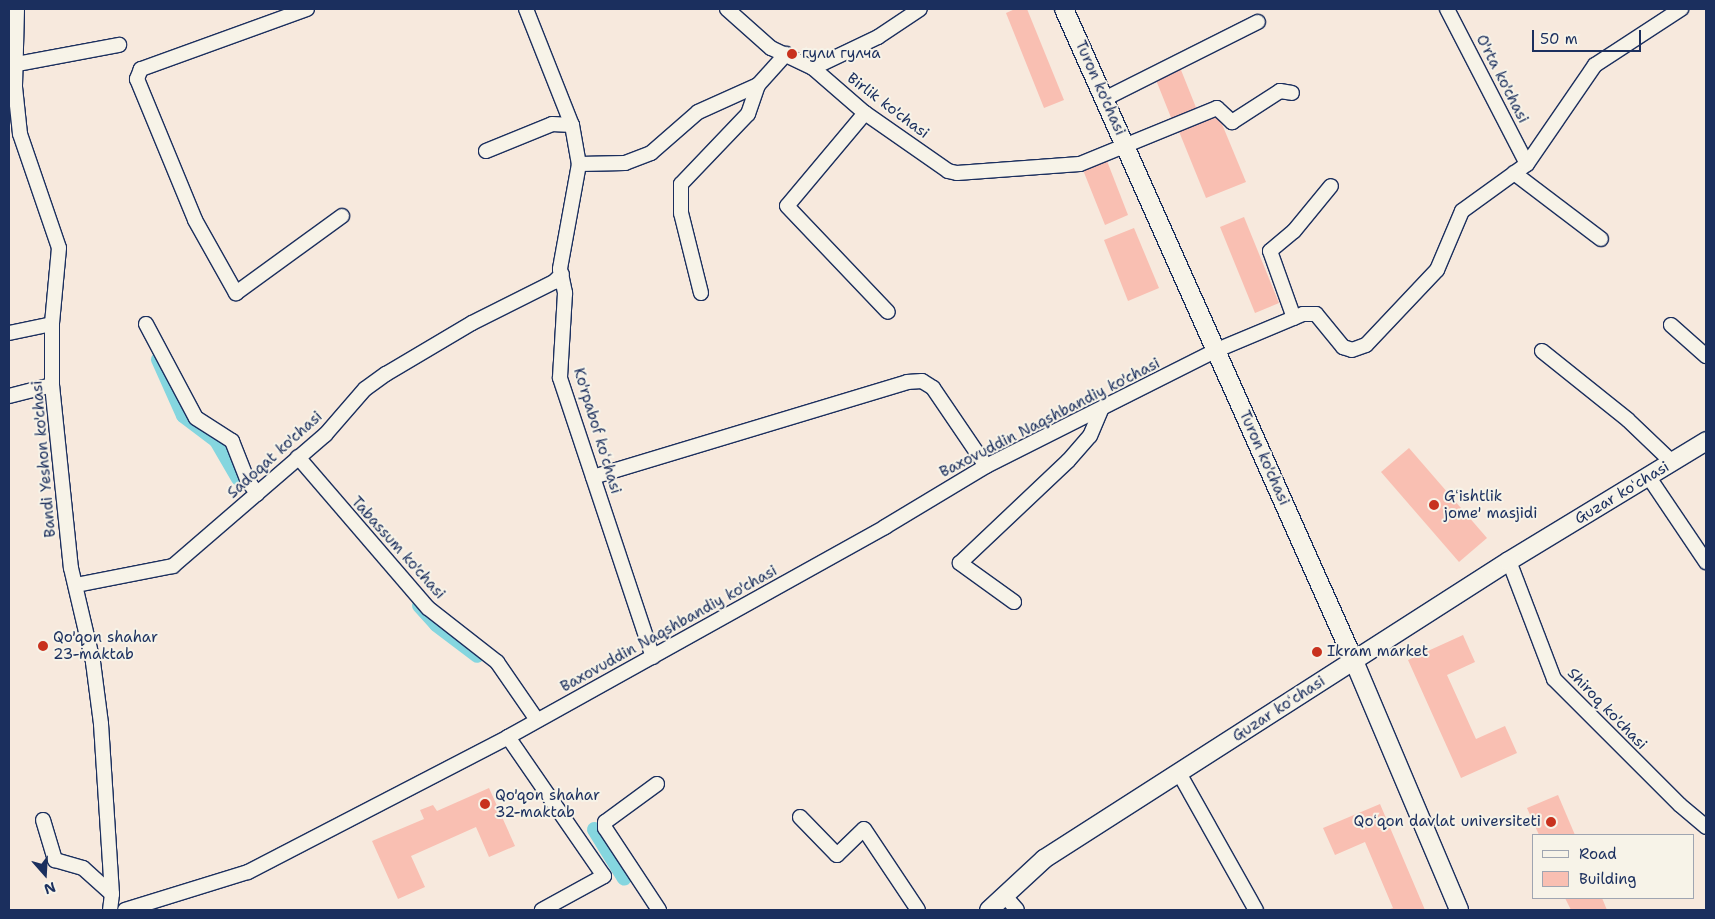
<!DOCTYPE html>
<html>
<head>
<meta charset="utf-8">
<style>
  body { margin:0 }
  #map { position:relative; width:1715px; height:919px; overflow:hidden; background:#f7e9dd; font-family:"Shantell Sans",sans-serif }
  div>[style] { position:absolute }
  .canal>* { height:15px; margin:-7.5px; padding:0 7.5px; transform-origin:7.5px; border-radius:7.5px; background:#85d6df }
  .building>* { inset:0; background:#f9bfb2 }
  .roads { filter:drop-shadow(1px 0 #1b2f5e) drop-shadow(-1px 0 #1b2f5e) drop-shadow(0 1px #1b2f5e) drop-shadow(0 -1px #1b2f5e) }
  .minor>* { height:14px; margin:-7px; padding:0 7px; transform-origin:7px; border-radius:7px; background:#f7f3e8 }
  .major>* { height:18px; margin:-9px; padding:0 9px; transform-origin:9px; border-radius:9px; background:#f7f3e8 }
  .dots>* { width:14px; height:14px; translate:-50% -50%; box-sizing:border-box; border:2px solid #f7f3e8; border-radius:50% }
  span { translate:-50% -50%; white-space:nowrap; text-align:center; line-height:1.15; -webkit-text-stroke:4px #f7f3e8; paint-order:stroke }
  .poi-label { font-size:15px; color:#1b2f5e }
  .left { translate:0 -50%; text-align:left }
  .right { translate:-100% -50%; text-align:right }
  .street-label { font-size:15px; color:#1b2f5e }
  .frame { position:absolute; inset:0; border:10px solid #1b2f5e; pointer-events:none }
  .legend { position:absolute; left:1532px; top:834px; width:162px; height:65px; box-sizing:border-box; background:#f7f3e8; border:1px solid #9fa5b1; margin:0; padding:6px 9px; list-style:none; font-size:15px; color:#1b2f5e }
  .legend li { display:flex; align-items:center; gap:10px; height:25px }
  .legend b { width:25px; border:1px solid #9fa5b1 }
  .north { position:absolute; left:20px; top:849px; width:50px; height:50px; -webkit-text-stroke:4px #f7f3e8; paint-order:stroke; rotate:161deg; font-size:14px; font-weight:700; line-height:20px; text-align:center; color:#1b2f5e }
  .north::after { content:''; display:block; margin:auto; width:18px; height:22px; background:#1b2f5e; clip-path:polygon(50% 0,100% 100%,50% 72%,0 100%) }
  .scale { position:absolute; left:1532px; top:30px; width:109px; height:22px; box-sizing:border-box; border:2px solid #1b2f5e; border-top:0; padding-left:6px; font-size:15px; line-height:18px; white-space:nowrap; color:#1b2f5e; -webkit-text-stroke:4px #f7f3e8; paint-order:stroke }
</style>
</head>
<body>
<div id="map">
  <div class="canal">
    <div style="left:158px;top:359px;width:61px;rotate:65.9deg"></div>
    <div style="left:183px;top:415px;width:41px;rotate:37.1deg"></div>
    <div style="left:216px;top:440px;width:44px;rotate:59.9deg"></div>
    <div style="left:419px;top:605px;width:25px;rotate:48deg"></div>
    <div style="left:436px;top:624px;width:51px;rotate:37.1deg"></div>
    <div style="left:594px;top:829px;width:57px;rotate:58.5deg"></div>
  </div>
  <div class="building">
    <div style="clip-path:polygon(1015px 9px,1027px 9px,1064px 100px,1044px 108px,1006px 13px)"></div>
    <div style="clip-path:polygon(1179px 65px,1197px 110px,1172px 120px,1154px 75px)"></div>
    <div style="clip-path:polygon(1217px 112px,1246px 182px,1206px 198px,1178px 129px)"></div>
    <div style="clip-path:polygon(1107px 161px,1128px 215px,1105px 225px,1083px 170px)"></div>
    <div style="clip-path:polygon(1244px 217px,1279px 303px,1255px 313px,1220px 227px)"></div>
    <div style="clip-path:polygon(1134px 228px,1159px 288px,1128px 301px,1104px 240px)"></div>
    <div style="clip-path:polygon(1409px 448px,1487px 538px,1459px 562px,1381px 472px)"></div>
    <div style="clip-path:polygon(1463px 635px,1475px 662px,1447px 675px,1476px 739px,1505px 726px,1517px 753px,1461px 778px,1408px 660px)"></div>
    <div style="clip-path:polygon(489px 788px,515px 846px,489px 857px,476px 827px,411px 856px,425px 887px,398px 899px,372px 841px,424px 819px,420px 810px,433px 805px,437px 811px)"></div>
    <div style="clip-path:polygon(1558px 795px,1575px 835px,1539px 835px,1527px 808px)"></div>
    <div style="clip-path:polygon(1380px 804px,1425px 910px,1387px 910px,1393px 908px,1365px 842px,1335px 855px,1323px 828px)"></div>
    <div style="clip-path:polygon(1565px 898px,1602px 898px,1607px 910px,1571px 910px)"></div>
  </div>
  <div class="roads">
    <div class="minor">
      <div style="left:17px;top:9px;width:78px;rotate:91.5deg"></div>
      <div style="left:15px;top:87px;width:47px;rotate:83.9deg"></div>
      <div style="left:20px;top:134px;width:120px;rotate:71.1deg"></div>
      <div style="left:59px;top:248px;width:76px;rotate:95.3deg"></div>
      <div style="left:52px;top:324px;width:61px;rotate:90deg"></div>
      <div style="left:52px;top:385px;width:184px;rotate:84.1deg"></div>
      <div style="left:71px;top:568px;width:97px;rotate:76.8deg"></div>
      <div style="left:93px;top:662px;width:63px;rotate:82.6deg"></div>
      <div style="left:101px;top:724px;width:170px;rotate:86.3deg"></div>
      <div style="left:112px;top:894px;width:16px;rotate:97deg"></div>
      <div style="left:307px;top:9px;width:177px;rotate:160.1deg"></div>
      <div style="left:141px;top:69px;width:11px;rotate:112deg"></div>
      <div style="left:137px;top:79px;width:152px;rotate:67.6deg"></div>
      <div style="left:195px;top:220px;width:84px;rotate:60.7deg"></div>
      <div style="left:236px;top:293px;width:131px;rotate:-36deg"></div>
      <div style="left:526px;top:9px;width:125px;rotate:68.4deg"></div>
      <div style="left:572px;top:125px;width:40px;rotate:80deg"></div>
      <div style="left:579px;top:164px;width:107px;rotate:100.3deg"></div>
      <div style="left:560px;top:269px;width:25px;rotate:78deg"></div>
      <div style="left:565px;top:293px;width:85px;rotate:93.4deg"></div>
      <div style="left:560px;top:378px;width:294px;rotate:71.6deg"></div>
      <div style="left:727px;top:9px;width:59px;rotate:41.6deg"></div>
      <div style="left:771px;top:48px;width:47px;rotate:25.5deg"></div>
      <div style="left:813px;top:68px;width:69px;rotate:40.9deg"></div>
      <div style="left:865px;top:113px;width:101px;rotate:34.9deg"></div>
      <div style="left:948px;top:171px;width:9px;rotate:13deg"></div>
      <div style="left:957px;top:173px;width:123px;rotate:-4.2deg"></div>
      <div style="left:1080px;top:164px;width:148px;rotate:-22.2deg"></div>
      <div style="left:1217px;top:108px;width:21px;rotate:43deg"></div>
      <div style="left:1232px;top:122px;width:57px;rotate:-32.9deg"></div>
      <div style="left:1280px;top:91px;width:12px;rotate:9deg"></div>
      <div style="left:1447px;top:9px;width:174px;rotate:62.7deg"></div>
      <div style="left:17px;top:64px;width:104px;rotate:-10.6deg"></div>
      <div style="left:813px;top:68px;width:72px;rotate:-25.5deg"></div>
      <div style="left:878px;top:37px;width:50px;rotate:-33.7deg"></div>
      <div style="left:1104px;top:99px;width:172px;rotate:-26.6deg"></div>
      <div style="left:865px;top:113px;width:121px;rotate:130deg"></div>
      <div style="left:787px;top:206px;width:146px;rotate:46.4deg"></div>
      <div style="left:486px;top:151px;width:71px;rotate:-22.2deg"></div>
      <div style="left:552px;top:124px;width:20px;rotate:3deg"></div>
      <div style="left:579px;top:164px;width:46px;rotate:-1.2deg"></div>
      <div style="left:625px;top:163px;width:28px;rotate:-21deg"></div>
      <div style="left:651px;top:153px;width:62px;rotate:-41.1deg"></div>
      <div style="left:698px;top:112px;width:66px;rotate:-24.2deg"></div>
      <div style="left:758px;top:85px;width:42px;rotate:-47.9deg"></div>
      <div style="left:1514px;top:173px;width:109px;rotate:37.2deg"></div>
      <div style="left:701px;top:293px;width:82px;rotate:-104deg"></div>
      <div style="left:681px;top:213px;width:29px;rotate:-90deg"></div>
      <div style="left:681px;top:184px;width:97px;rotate:-46.3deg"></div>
      <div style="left:748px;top:114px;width:31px;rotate:-71deg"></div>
      <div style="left:1294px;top:318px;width:71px;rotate:-109.7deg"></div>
      <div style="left:1270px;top:251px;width:31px;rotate:-40deg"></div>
      <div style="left:1294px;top:231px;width:58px;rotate:-50.6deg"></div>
      <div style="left:146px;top:324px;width:106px;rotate:62deg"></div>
      <div style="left:196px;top:418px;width:43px;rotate:32.6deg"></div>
      <div style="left:232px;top:441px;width:41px;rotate:68.5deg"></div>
      <div style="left:247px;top:479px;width:18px;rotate:56deg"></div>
      <div style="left:1671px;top:325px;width:47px;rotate:41.5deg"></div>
      <div style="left:9px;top:333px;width:44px;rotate:-11.8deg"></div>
      <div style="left:1542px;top:351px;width:110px;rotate:38.7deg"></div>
      <div style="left:1628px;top:420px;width:61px;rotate:43.7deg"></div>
      <div style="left:9px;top:396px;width:44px;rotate:-14.3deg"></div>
      <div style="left:298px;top:457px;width:199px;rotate:49.3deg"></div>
      <div style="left:428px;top:608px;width:88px;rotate:38deg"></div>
      <div style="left:497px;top:662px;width:70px;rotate:55.4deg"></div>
      <div style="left:1648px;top:476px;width:104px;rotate:56deg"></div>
      <div style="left:593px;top:477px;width:328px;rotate:-16.8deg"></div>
      <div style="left:907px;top:382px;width:15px;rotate:-4deg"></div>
      <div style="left:922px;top:381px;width:13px;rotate:32deg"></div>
      <div style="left:933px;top:388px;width:94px;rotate:55.8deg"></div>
      <div style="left:1509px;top:561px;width:126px;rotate:69.1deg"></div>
      <div style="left:1554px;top:679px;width:178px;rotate:45deg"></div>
      <div style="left:1680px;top:805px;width:34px;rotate:40deg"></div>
      <div style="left:76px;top:585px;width:99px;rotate:-11.1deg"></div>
      <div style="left:173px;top:566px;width:201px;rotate:-40.8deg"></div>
      <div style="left:325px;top:435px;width:61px;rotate:-49deg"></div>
      <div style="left:365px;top:389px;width:26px;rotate:-36deg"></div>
      <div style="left:386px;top:374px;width:100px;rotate:-30.7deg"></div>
      <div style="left:472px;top:323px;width:92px;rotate:-26.6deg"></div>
      <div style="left:554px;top:282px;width:11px;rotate:-45deg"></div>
      <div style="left:1014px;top:602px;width:67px;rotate:-144.2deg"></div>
      <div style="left:960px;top:563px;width:149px;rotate:-43.4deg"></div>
      <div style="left:1068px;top:461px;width:33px;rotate:-49deg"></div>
      <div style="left:1090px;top:436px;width:30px;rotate:-67deg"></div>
      <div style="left:508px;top:737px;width:169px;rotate:55.4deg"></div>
      <div style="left:604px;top:876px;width:71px;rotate:151.3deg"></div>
      <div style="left:1179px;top:773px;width:157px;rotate:60.7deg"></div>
      <div style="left:657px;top:784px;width:64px;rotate:143.8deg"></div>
      <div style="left:605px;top:822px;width:6px;rotate:90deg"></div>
      <div style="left:605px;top:828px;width:98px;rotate:56.6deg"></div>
      <div style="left:800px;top:817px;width:53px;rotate:45.8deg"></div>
      <div style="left:837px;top:855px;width:37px;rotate:-44deg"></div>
      <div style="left:864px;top:829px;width:97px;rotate:56.3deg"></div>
      <div style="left:43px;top:820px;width:42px;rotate:73.3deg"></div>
      <div style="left:55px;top:860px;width:29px;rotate:16deg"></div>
      <div style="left:83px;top:868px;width:39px;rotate:42deg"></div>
      <div style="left:1005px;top:896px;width:18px;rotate:49deg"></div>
      <div style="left:125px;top:910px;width:129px;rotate:-17.2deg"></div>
      <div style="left:248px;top:872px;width:293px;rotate:-27.4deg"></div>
      <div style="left:508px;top:737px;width:432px;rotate:-29.1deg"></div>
      <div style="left:885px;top:527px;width:118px;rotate:-31.1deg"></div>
      <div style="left:986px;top:466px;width:258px;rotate:-26.7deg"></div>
      <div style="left:1217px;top:350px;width:93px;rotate:-22.7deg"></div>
      <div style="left:1303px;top:314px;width:13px"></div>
      <div style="left:1316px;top:314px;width:43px;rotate:50.7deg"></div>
      <div style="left:1343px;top:347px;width:9px;rotate:18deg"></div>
      <div style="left:1352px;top:350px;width:15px;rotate:-20deg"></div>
      <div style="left:1366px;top:345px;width:103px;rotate:-46.6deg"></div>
      <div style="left:1437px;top:270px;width:64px;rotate:-67deg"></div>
      <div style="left:1462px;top:211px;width:80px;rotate:-35.9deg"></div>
      <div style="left:1527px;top:164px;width:120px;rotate:-55.5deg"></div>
      <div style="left:1595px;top:65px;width:103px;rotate:-33.1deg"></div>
    </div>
    <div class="major">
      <div style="left:1064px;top:9px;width:714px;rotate:66.02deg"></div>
      <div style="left:1354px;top:661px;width:270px;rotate:67.1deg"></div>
      <div style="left:989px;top:910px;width:75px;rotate:-42.8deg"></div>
      <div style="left:1044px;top:859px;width:552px;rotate:-32.65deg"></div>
      <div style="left:1509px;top:561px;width:231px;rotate:-31.3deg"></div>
    </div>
  </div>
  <div class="dots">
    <div style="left:792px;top:54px;background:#c8321e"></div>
    <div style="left:1434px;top:505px;background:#c8321e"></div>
    <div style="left:43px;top:646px;background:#c8321e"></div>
    <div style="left:1317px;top:652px;background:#c8321e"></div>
    <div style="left:485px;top:804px;background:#c8321e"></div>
    <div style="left:1551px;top:822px;background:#c8321e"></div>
  </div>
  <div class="poi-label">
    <span class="left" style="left:802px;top:54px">гули гулча</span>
    <span class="left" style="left:1444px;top:505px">Gʻishtlik<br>jome' masjidi</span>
    <span class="left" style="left:53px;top:646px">Qo'qon shahar<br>23-maktab</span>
    <span class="left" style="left:1327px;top:652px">Ikram market</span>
    <span class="left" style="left:495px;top:804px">Qo'qon shahar<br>32-maktab</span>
    <span class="right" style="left:1541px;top:822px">Qoʻqon davlat universiteti</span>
  </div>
  <div class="street-label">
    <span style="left:1502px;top:79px;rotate:63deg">O'rta ko'chasi</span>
    <span style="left:1100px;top:88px;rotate:66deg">Turon ko'chasi</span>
    <span style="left:888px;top:106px;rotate:37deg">Birlik ko'chasi</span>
    <span style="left:1050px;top:418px;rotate:-27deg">Baxovuddin Naqshbandiy ko'chasi</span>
    <span style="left:597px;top:431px;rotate:73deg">Ko'rpabof koʻchasi</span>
    <span style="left:275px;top:455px;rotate:-42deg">Sadoqat ko'chasi</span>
    <span style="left:1264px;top:458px;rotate:66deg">Turon ko'chasi</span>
    <span style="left:44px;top:459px;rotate:-95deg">Bandi Yeshon ko'chasi</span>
    <span style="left:1622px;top:493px;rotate:-31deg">Guzar koʻchasi</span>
    <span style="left:398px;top:548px;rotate:48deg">Tabassum ko'chasi</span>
    <span style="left:669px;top:629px;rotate:-29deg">Baxovuddin Naqshbandiy ko'chasi</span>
    <span style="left:1279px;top:709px;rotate:-33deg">Guzar koʻchasi</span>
    <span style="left:1607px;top:709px;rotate:46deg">Shiroq ko'chasi</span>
  </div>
  <div class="frame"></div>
  <ul class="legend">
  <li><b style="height:6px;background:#f7f3e8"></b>Road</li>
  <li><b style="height:14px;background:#f9bfb2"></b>Building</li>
  </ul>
  <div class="north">N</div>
  <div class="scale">50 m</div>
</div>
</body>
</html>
